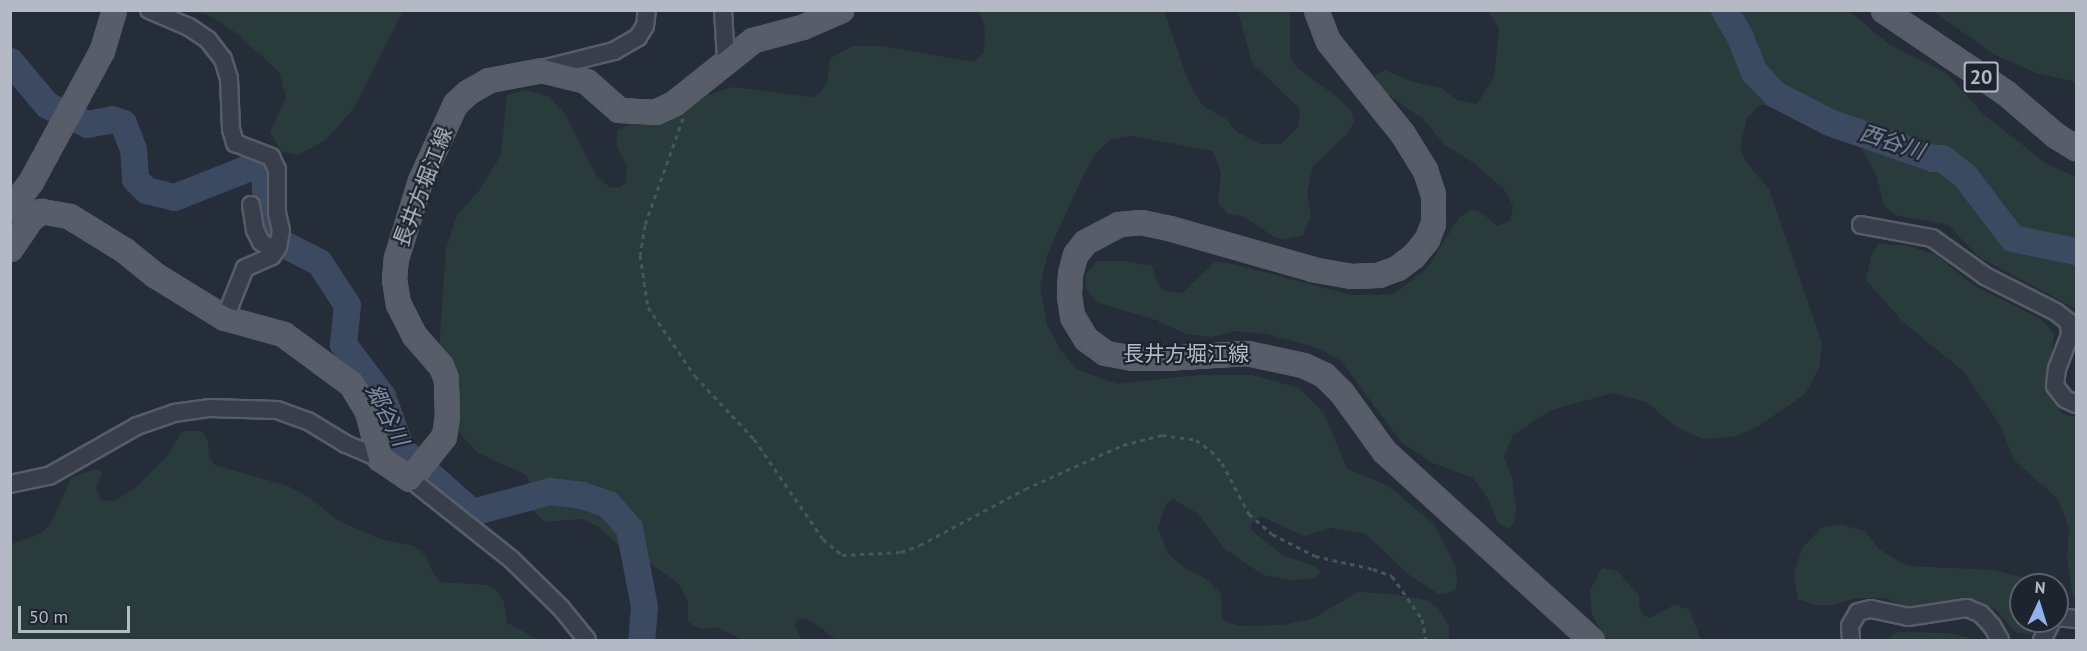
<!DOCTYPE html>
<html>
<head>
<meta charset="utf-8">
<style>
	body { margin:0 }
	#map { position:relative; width:2087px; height:651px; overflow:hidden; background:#252d39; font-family:"PT Sans","Noto Sans JP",sans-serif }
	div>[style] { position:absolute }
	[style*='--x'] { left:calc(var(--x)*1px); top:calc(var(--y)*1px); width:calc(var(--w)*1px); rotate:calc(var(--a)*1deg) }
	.green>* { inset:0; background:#2a3b3c }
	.river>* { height:27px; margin:-13.5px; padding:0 13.5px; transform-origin:13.5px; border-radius:13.5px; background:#3c4a61 }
	.path>* { height:3px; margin-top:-1.5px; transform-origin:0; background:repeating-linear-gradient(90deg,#475659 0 4.5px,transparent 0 9px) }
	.roads { filter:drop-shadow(2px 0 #575d67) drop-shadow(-2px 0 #575d67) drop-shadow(0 2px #575d67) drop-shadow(0 -2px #575d67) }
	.minor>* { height:16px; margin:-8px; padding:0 8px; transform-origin:8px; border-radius:8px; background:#383f4a }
	.major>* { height:21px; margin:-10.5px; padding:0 10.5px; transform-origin:10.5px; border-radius:10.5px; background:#575e69 }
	span { translate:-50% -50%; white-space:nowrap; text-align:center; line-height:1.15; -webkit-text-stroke:4.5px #1e242e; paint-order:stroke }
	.shield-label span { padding:2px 4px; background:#1e242e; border:2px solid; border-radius:4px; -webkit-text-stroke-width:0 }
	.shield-label { font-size:20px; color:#b4bac5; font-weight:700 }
	.street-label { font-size:21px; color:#b4bac5 }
	.water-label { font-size:22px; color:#7e8faa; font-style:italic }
	.frame { position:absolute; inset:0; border:12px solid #b4bac5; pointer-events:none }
	.north { position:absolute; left:2009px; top:573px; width:60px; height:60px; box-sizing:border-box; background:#1e242e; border:2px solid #5a606a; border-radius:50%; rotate:4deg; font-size:16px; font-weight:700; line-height:24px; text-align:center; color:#b4bac5 }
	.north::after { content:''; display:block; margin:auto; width:21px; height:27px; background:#92b1ed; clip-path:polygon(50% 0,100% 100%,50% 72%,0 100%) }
	.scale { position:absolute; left:18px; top:606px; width:112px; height:27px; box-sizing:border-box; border:3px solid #b4bac5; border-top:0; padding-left:8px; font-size:18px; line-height:21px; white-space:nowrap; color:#b4bac5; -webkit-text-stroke:4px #1e242e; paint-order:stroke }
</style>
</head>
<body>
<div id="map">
	<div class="green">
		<i style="clip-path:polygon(188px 11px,403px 11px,354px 108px,326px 140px,298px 155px,281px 151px,270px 132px,286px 98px,280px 73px,235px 32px,208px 15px)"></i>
		<i style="clip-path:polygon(979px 11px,1164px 11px,1189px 83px,1203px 106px,1225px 118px,1237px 132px,1260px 144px,1281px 144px,1298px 127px,1300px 109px,1252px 63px,1238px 11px,1290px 11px,1290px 55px,1296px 67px,1336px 96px,1352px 112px,1354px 122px,1346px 135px,1313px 166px,1307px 192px,1311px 216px,1303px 235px,1284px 240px,1274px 237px,1245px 217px,1228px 214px,1218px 203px,1221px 173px,1213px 151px,1131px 136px,1111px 139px,1096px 153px,1083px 176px,1048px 253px,1040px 286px,1047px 325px,1061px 351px,1078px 370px,1117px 384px,1199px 375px,1252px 375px,1299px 388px,1324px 413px,1347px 469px,1387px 485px,1434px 524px,1455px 565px,1457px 579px,1456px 589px,1444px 594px,1437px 593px,1408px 574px,1366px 534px,1331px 528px,1304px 536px,1261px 516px,1251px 524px,1251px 530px,1284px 556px,1316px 566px,1320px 573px,1316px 578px,1293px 580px,1263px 575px,1226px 550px,1197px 513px,1173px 499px,1166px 504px,1158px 528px,1168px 554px,1188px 570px,1205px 578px,1221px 594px,1222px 620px,1239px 626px,1283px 625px,1312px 619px,1358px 592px,1392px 594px,1429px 601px,1438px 608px,1449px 626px,1449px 640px,836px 640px,820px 627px,805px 618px,798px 619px,795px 624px,801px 640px,743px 640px,716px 627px,701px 629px,688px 622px,688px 601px,678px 583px,647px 561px,623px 550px,599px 527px,582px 519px,545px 522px,532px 510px,531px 484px,526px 475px,478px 453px,456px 429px,437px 379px,446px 249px,457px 215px,478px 192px,501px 155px,507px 95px,526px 90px,548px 96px,565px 114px,596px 175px,609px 187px,619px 188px,626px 182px,627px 166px,617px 147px,617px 130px,631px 124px,658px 121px,697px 98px,733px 87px,811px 97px,819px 94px,827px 83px,830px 58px,853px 46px,882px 46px,973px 62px,984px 53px,985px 29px)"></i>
		<i style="clip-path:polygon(1488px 11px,1849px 11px,1890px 45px,1946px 73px,1984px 115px,2047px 164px,2076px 177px,2076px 309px,1979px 257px,1948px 225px,1896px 215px,1884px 206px,1877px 177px,1859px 142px,1790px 109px,1760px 105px,1747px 118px,1740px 146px,1745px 161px,1769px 189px,1822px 343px,1819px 369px,1805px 394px,1757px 427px,1733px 437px,1703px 439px,1676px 427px,1646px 402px,1613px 393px,1551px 410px,1513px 435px,1504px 457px,1512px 478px,1516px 507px,1515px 519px,1510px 529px,1498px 523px,1488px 499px,1473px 478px,1433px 463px,1402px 443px,1341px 361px,1321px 349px,1267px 334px,1236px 331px,1212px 337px,1186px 334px,1156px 320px,1098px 303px,1085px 288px,1086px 274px,1097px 261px,1125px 261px,1152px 266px,1156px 280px,1164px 291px,1182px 293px,1215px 262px,1228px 263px,1352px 295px,1394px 294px,1428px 267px,1458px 219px,1470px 209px,1481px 212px,1497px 226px,1510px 221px,1513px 206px,1504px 189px,1475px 164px,1445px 145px,1423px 119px,1380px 89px,1375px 75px,1385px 70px,1410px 81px,1441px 88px,1457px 100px,1477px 104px,1494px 77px,1499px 28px)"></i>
		<i style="clip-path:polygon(1933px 11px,2076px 11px,2076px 82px,2036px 73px,1995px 55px)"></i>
		<i style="clip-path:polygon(1878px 244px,1906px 245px,1936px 255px,1973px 285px,2041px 319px,2054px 334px,2048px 383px,2050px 396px,2062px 414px,2076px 417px,2076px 600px,2072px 593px,2067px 558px,2069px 528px,2058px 499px,2014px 460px,2000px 425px,1963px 371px,1902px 321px,1866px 280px,1871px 256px)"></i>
		<i style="clip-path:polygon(182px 431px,202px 431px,208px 441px,209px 457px,215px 465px,288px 486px,310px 498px,337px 520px,380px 539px,414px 546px,426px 556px,433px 573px,441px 582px,486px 585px,496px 590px,504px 602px,507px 623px,539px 640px,11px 640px,11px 544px,40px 534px,51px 524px,71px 478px,95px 469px,102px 473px,96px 488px,101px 500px,114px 501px,135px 488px,168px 455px)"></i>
		<i style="clip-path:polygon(1842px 525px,1865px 531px,1879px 549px,1907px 566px,1994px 570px,2025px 578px,2031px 585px,2021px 585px,2021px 621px,2040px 621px,2037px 628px,2030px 634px,2016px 632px,1995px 609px,1971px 599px,1903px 607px,1886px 598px,1855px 598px,1833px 605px,1815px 605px,1798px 599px,1794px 574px,1802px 548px,1822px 527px)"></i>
		<i style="clip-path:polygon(1602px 568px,1617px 571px,1639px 595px,1639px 607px,1643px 615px,1650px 618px,1674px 605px,1689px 609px,1701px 640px,1612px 640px,1605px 637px,1592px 615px,1590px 590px)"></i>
		<i style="clip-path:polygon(1898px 632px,1949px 633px,1978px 640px,1886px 640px)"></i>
	</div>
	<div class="river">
		<i style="--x:1724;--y:10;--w:29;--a:59"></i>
		<i style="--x:1739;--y:35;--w:40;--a:68"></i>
		<i style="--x:1754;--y:72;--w:30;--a:46"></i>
		<i style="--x:1775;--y:94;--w:61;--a:27.4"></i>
		<i style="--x:1829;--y:122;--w:110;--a:19.1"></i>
		<i style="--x:1933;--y:158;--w:9;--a:0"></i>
		<i style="--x:1942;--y:158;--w:29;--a:38"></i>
		<i style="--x:1965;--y:176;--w:78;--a:52.8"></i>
		<i style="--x:2012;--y:238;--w:65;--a:11.5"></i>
		<i style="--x:10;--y:61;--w:57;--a:49.9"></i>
		<i style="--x:47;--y:105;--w:44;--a:25.4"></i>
		<i style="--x:87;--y:124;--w:25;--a:-11"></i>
		<i style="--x:112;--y:119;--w:12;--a:20"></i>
		<i style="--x:123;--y:123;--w:28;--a:69"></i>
		<i style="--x:133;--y:149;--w:30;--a:86"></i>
		<i style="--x:135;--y:179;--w:16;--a:45"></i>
		<i style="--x:146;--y:190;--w:29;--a:14"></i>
		<i style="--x:174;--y:197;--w:82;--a:-21.5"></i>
		<i style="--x:250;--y:167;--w:14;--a:12"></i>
		<i style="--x:264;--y:170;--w:66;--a:86.5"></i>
		<i style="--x:268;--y:236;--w:57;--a:27"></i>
		<i style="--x:319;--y:262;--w:51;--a:56.9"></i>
		<i style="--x:347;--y:305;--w:39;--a:96"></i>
		<i style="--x:343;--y:344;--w:65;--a:53.1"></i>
		<i style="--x:382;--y:396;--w:56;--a:70.3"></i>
		<i style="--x:401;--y:449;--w:95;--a:41.6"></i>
		<i style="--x:472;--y:512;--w:81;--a:-15.1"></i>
		<i style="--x:550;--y:491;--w:32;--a:7"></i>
		<i style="--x:582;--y:495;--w:28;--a:19"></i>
		<i style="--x:608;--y:504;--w:32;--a:49"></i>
		<i style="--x:629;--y:528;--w:80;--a:79.2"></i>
		<i style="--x:644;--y:607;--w:33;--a:95"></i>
	</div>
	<div class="path">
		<i style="--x:683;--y:118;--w:114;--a:109.6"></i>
		<i style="--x:645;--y:225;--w:30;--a:99"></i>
		<i style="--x:640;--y:255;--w:53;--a:81.3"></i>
		<i style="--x:648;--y:307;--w:83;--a:55.7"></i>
		<i style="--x:695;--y:376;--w:86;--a:46.9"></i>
		<i style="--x:754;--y:439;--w:121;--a:55.4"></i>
		<i style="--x:823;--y:539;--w:25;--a:40"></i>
		<i style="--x:842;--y:555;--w:59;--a:-2.9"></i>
		<i style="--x:901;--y:552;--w:20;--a:-20"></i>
		<i style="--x:920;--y:545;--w:119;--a:-28.1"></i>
		<i style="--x:1025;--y:489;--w:107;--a:-24.2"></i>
		<i style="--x:1123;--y:445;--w:40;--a:-14.4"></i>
		<i style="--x:1162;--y:435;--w:34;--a:8"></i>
		<i style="--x:1196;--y:440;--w:19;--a:36"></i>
		<i style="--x:1211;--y:451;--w:16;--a:47"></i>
		<i style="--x:1222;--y:463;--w:58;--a:62.1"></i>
		<i style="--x:1249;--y:514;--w:30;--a:41"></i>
		<i style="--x:1272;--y:534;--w:48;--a:27.1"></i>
		<i style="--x:1315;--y:556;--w:59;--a:12.6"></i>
		<i style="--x:1373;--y:569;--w:20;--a:20"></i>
		<i style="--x:1392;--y:576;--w:52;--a:55.1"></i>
		<i style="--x:1422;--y:619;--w:21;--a:79"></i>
	</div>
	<div class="roads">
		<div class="minor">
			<i style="--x:149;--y:10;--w:43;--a:23"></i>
			<i style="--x:189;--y:27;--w:23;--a:34"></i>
			<i style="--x:208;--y:40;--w:24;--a:52"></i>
			<i style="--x:223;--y:59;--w:21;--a:73"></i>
			<i style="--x:229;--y:79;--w:50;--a:87.7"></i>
			<i style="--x:231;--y:129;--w:15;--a:74"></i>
			<i style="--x:235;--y:143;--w:39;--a:21"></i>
			<i style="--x:271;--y:157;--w:14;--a:65"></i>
			<i style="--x:277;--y:170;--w:43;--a:90"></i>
			<i style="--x:277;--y:213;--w:18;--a:77"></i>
			<i style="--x:281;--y:231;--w:16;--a:101"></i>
			<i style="--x:278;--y:247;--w:11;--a:124"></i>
			<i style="--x:272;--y:256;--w:30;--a:156"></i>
			<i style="--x:245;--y:268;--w:54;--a:111.8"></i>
			<i style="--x:723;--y:10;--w:50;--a:86.6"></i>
			<i style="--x:542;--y:69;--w:74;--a:-14"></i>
			<i style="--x:614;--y:51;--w:28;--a:-30"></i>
			<i style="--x:638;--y:37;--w:13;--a:-58"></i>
			<i style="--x:645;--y:26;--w:16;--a:-83"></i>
			<i style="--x:251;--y:205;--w:25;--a:81"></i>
			<i style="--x:255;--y:230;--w:13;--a:63"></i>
			<i style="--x:261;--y:242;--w:17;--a:33"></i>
			<i style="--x:1861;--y:225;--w:72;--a:10.4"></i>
			<i style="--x:1932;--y:238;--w:65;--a:35.6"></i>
			<i style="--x:1985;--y:276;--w:80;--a:26.9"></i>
			<i style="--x:2056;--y:312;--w:16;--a:38"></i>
			<i style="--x:2069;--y:322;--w:13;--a:86"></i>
			<i style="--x:2070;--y:335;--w:36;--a:111"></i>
			<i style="--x:2057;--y:369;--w:17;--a:97"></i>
			<i style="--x:2055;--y:386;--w:16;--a:52"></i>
			<i style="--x:2065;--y:399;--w:12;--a:24"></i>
			<i style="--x:410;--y:479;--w:129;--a:38.4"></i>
			<i style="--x:511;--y:559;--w:70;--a:44.4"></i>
			<i style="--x:561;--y:608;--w:41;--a:50.9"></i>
			<i style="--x:10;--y:484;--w:40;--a:-12"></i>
			<i style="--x:49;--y:476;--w:101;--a:-29.6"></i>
			<i style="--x:137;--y:426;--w:39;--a:-19"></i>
			<i style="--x:174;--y:413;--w:35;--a:-8"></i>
			<i style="--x:209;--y:408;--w:68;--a:1.7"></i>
			<i style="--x:277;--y:410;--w:33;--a:20"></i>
			<i style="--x:308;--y:421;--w:44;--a:31.2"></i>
			<i style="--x:346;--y:444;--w:36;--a:23"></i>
			<i style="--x:2057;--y:617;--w:19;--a:6"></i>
			<i style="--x:1851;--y:640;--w:14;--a:-94"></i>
			<i style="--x:1850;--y:626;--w:16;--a:-60"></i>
			<i style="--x:1858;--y:612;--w:13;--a:-13"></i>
			<i style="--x:1871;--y:609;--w:38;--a:12"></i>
			<i style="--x:1908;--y:617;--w:60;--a:-8.7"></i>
			<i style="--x:1967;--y:608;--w:15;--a:23"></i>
			<i style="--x:1981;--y:614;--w:16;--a:47"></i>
			<i style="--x:1992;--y:626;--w:16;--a:60"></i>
			<i style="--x:2042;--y:640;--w:21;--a:-62"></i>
		</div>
		<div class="major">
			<i style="--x:1316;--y:10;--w:33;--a:69"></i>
			<i style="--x:1328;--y:41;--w:118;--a:51.2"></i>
			<i style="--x:1402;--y:133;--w:44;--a:58.1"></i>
			<i style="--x:1425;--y:170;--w:25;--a:72"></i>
			<i style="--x:1433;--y:194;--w:29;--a:90"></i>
			<i style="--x:1433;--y:223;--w:17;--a:111"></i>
			<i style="--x:1427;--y:239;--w:22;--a:129"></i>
			<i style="--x:1413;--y:256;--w:20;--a:143"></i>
			<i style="--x:1397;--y:268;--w:20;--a:160"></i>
			<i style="--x:1378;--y:275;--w:27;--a:178"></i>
			<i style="--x:1351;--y:276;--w:39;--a:-170"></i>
			<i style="--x:1313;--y:269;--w:150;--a:-164.1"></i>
			<i style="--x:1169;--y:228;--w:29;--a:-168"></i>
			<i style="--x:1141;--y:222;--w:22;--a:175"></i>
			<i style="--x:1119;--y:224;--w:38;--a:152"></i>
			<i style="--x:1085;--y:242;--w:16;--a:128"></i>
			<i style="--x:1075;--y:255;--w:20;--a:105"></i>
			<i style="--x:1070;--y:274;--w:22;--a:93"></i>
			<i style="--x:1069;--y:296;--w:20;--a:81"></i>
			<i style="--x:1072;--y:316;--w:27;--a:59"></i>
			<i style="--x:1086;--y:339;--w:24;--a:36"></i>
			<i style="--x:1105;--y:353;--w:28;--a:10"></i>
			<i style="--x:1133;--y:358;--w:31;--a:0"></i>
			<i style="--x:1164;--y:358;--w:83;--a:-3.4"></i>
			<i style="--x:1247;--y:353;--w:57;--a:12.1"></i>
			<i style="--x:1303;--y:365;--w:23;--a:25"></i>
			<i style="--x:1324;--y:375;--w:25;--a:45"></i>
			<i style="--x:1342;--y:393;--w:72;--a:54.1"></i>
			<i style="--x:1384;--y:451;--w:281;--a:42.3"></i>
			<i style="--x:1883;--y:10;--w:148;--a:34"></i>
			<i style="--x:2006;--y:93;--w:65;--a:40.6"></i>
			<i style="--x:2055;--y:135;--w:25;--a:32"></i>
			<i style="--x:10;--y:209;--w:35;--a:-53"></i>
			<i style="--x:31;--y:181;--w:149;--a:-61.5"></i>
			<i style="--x:102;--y:50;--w:42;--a:-73.3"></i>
			<i style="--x:10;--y:249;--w:36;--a:-56"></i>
			<i style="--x:30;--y:219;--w:14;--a:-36"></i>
			<i style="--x:41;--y:211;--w:28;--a:10"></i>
			<i style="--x:69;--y:216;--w:65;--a:31.7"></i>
			<i style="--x:124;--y:250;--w:40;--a:39"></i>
			<i style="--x:155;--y:275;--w:82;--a:31.6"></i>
			<i style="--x:225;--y:318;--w:60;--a:15.4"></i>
			<i style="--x:283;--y:334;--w:84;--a:36.3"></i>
			<i style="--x:351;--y:384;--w:31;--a:59"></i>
			<i style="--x:367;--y:411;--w:49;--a:75.7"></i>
			<i style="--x:379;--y:458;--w:37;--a:34"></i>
			<i style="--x:410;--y:479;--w:55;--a:-51.7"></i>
			<i style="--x:444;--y:436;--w:21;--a:-82"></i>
			<i style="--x:447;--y:415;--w:36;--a:-92"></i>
			<i style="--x:446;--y:379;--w:14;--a:-111"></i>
			<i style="--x:441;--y:366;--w:41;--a:-131.1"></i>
			<i style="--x:414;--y:335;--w:35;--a:-117"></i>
			<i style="--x:398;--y:304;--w:25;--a:-99"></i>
			<i style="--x:394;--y:279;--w:21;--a:-85"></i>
			<i style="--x:396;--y:258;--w:81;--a:-72.7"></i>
			<i style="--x:420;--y:181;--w:85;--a:-65.6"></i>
			<i style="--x:455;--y:104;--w:18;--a:-43"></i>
			<i style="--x:468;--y:92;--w:24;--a:-30"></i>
			<i style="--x:489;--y:80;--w:54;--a:-10.7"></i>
			<i style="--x:542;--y:70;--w:45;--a:14"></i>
			<i style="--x:586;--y:81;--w:44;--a:41.3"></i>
			<i style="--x:619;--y:110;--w:36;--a:3"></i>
			<i style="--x:655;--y:112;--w:21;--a:-25"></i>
			<i style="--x:674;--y:103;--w:101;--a:-38.6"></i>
			<i style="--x:753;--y:40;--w:51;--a:-14.9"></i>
			<i style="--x:802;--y:27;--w:43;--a:-23.6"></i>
		</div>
	</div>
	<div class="shield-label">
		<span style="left:1981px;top:77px">20</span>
	</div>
	<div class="street-label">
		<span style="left:423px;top:187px;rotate:-69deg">長井方堀江線</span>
		<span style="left:1186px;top:354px">長井方堀江線</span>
	</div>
	<div class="water-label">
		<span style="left:1892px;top:142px;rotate:18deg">西谷川</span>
		<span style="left:387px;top:415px;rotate:63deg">郷谷川</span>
	</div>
	<div class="frame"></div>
	<div class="north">N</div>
	<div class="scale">50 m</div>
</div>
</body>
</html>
